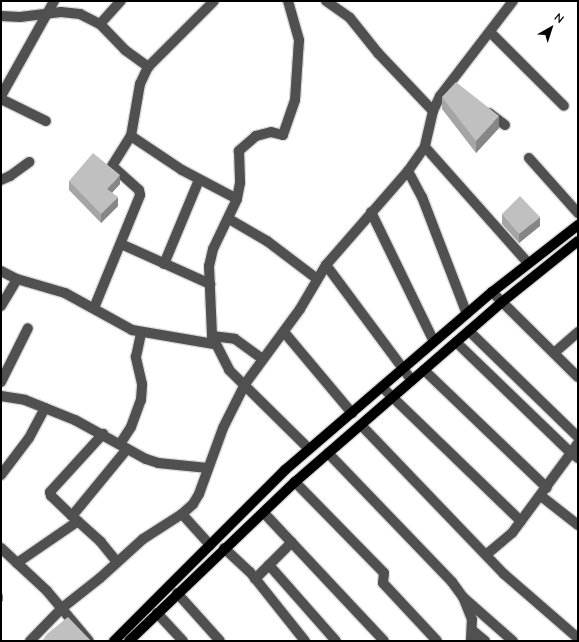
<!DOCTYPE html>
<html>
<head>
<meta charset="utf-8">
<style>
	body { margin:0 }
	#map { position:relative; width:579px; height:642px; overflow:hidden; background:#fff; font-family:"Nunito Sans",sans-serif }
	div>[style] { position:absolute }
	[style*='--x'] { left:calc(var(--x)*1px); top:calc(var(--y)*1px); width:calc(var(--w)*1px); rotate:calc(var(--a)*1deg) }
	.roads { filter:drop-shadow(1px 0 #dbdbdb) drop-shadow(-1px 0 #dbdbdb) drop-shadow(0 1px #dbdbdb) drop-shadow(0 -1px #dbdbdb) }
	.minor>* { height:10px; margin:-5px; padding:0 5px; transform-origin:5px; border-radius:5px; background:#505050 }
	.major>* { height:10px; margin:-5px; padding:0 5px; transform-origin:5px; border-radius:5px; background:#000 }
	.wall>* { inset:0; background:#a5a5a5 }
	.shaded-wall>* { inset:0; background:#868686 }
	.building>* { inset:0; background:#c0c0c0 }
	span { translate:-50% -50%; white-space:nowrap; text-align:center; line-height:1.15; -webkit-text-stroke:3px #fff; paint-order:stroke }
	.frame { position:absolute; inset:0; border:2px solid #000; pointer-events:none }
	.north { position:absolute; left:531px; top:8px; width:40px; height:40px; -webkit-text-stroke:3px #fff; paint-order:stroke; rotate:39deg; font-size:11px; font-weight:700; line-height:16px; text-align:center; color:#000 }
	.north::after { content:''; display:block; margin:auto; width:14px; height:18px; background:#000; clip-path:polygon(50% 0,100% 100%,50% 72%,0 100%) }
</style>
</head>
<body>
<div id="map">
	<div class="roads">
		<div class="minor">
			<i style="--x:288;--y:1;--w:41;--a:74.2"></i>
			<i style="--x:299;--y:40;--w:60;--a:93.8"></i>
			<i style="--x:295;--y:100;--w:37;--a:109"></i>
			<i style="--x:283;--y:135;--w:12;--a:-166"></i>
			<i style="--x:271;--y:132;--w:16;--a:165"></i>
			<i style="--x:256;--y:136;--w:23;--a:139"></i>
			<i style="--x:239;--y:151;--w:32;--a:88"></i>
			<i style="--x:240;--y:183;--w:16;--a:101"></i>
			<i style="--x:237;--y:199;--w:55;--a:115.6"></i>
			<i style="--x:213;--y:249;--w:17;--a:103"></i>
			<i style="--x:209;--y:266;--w:70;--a:87.5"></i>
			<i style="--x:212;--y:336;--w:38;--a:63"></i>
			<i style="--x:229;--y:370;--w:112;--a:44.6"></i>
			<i style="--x:326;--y:1;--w:29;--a:35"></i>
			<i style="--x:350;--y:18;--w:45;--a:51.3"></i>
			<i style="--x:378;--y:53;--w:80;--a:46.5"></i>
			<i style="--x:513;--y:1;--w:120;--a:127.5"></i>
			<i style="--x:440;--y:96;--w:17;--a:115"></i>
			<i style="--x:433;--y:111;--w:37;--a:103"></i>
			<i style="--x:425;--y:147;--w:155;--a:48.4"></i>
			<i style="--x:1;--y:16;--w:19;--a:3"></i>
			<i style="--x:20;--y:17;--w:41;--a:-7"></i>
			<i style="--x:61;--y:12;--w:19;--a:6"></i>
			<i style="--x:80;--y:14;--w:22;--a:27"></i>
			<i style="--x:100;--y:24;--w:36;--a:46"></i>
			<i style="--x:125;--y:50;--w:29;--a:36"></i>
			<i style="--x:100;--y:24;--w:31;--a:-48"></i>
			<i style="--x:491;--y:33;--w:103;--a:45"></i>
			<i style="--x:1;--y:96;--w:109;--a:-60.8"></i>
			<i style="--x:1;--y:99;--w:50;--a:26.1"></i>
			<i style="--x:489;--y:113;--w:20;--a:37"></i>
			<i style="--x:131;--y:136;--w:61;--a:33.7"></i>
			<i style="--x:182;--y:170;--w:62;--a:27.8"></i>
			<i style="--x:529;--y:158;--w:74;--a:48.3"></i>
			<i style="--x:408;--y:171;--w:30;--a:62"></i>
			<i style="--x:422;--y:197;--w:125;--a:69"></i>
			<i style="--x:1;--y:180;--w:10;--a:-24"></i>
			<i style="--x:10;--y:176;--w:24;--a:-36"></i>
			<i style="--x:371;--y:212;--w:144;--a:64.1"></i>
			<i style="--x:229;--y:219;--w:44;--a:30.1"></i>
			<i style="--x:267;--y:241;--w:63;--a:37.2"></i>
			<i style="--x:121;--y:244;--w:98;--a:24.2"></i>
			<i style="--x:164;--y:264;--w:91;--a:-67.4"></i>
			<i style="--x:326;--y:265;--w:144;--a:53.4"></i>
			<i style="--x:1;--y:271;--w:18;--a:27"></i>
			<i style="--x:17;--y:279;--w:50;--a:16.3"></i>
			<i style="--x:65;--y:293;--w:77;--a:28.9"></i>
			<i style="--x:132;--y:330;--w:83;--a:9.7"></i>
			<i style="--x:492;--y:292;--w:121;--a:44.7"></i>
			<i style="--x:1;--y:306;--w:31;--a:-59"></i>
			<i style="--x:94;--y:308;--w:122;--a:-67.8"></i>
			<i style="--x:140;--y:195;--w:5;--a:-101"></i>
			<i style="--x:139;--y:190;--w:36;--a:-138"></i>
			<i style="--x:112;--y:166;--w:36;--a:-58"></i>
			<i style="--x:131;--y:136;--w:53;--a:-80.2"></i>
			<i style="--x:140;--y:84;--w:19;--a:-65"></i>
			<i style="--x:148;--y:67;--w:93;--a:-45"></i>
			<i style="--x:469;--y:331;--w:152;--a:44.2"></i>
			<i style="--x:284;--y:332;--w:106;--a:50"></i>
			<i style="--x:212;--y:336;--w:23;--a:7"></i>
			<i style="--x:235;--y:339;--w:34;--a:36"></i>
			<i style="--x:456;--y:342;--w:160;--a:44"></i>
			<i style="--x:571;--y:453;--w:99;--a:126.4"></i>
			<i style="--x:512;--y:533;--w:34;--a:140"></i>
			<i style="--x:554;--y:353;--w:32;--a:-41"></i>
			<i style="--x:424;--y:370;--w:170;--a:43.8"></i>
			<i style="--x:1;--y:382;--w:60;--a:-63.4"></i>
			<i style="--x:382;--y:387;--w:193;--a:44"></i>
			<i style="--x:1;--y:396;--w:24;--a:9"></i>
			<i style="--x:25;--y:400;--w:54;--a:21.8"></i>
			<i style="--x:75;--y:420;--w:81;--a:28.8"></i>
			<i style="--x:146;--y:459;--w:13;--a:18"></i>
			<i style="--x:158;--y:463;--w:50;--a:5.7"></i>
			<i style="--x:361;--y:425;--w:207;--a:46.2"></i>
			<i style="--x:504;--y:574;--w:98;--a:40.9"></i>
			<i style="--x:578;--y:443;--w:12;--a:125"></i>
			<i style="--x:571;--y:453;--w:9;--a:36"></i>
			<i style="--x:120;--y:444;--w:20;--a:-57"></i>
			<i style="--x:131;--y:427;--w:29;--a:-70"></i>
			<i style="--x:141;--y:400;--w:16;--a:-86"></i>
			<i style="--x:142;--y:384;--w:28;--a:-103"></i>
			<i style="--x:136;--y:357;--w:25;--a:-78"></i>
			<i style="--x:328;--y:453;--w:179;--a:46.1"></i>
			<i style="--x:452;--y:582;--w:19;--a:54"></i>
			<i style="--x:463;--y:597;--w:24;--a:68"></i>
			<i style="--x:472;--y:619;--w:22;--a:93"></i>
			<i style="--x:1;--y:475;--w:46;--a:-52.9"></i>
			<i style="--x:29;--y:438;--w:34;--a:-62"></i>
			<i style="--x:295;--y:482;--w:127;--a:45.6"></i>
			<i style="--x:384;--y:573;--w:10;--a:96"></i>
			<i style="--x:383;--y:583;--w:79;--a:47"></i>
			<i style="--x:541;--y:496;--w:47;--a:38.1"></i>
			<i style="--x:264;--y:513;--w:175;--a:46.8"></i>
			<i style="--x:182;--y:514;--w:42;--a:47.9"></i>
			<i style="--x:72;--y:516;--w:29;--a:-136"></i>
			<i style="--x:51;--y:496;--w:4;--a:-104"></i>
			<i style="--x:50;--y:492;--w:79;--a:-47.6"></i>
			<i style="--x:1;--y:548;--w:22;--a:43"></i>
			<i style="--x:17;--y:563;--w:74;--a:-34.5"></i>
			<i style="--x:224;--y:548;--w:35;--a:43"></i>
			<i style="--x:250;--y:572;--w:88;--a:51.4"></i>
			<i style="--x:117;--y:562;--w:26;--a:-129"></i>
			<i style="--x:101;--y:542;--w:39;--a:-138"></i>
			<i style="--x:72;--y:516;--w:87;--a:-50.6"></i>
			<i style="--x:17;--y:563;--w:41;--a:43"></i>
			<i style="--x:47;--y:591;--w:65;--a:50"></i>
			<i style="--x:269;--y:565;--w:101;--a:48.6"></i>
			<i style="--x:255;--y:579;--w:52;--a:-45"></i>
			<i style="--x:177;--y:593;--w:64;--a:48.1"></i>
			<i style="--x:464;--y:598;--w:65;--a:41.3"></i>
			<i style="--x:157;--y:613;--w:38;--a:47"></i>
			<i style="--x:472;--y:630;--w:17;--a:40"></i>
			<i style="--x:30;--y:641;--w:46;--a:-45.9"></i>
			<i style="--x:62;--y:608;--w:48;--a:-38.3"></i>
			<i style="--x:100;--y:578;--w:58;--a:-42.2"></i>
			<i style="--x:143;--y:539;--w:46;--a:-32.7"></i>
			<i style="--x:182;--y:514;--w:15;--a:-42"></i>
			<i style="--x:193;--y:504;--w:12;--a:-59"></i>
			<i style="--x:199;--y:494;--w:70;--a:-70"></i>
			<i style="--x:223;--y:428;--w:49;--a:-63.4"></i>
			<i style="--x:245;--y:384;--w:93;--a:-53.7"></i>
			<i style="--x:300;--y:309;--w:51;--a:-59.4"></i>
			<i style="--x:326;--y:265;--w:125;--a:-48.9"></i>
			<i style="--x:408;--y:171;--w:29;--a:-55"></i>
		</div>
		<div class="major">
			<i style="--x:114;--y:641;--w:242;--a:-45"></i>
			<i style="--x:285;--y:470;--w:273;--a:-40.7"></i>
			<i style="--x:492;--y:292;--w:109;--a:-37.9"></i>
			<i style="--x:129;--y:641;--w:230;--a:-43.8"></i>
			<i style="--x:295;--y:482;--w:274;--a:-41"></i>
			<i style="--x:502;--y:302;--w:97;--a:-38.8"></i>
		</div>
	</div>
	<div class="wall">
		<i style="clip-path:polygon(442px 97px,499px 128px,476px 153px,442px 109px)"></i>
		<i style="clip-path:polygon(69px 181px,120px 184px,112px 193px,118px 206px,101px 223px,69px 190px)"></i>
		<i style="clip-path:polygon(502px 214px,540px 226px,519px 243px,502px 224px)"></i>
	</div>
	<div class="shaded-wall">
		<i style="clip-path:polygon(499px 116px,499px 128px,476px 153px,476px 141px)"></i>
		<i style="clip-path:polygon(120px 175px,120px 184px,107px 198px,107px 189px)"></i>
		<i style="clip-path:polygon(118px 197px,118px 206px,101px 223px,101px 214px)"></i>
		<i style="clip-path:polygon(540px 217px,540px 226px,519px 243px,519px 234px)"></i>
		<i style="clip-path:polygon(3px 594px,3px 601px,1px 602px,1px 596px)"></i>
	</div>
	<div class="building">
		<i style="clip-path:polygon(456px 82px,499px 116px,476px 141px,442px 97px)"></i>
		<i style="clip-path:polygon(93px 153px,120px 175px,107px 189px,118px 197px,101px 214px,69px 181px)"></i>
		<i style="clip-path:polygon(520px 196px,540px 217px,519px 234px,502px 214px)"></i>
		<i style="clip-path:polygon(1px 591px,3px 594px,1px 596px)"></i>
		<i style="clip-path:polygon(68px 617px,91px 641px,42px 641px,47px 634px)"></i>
	</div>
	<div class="frame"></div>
	<div class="north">N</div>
</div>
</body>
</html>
